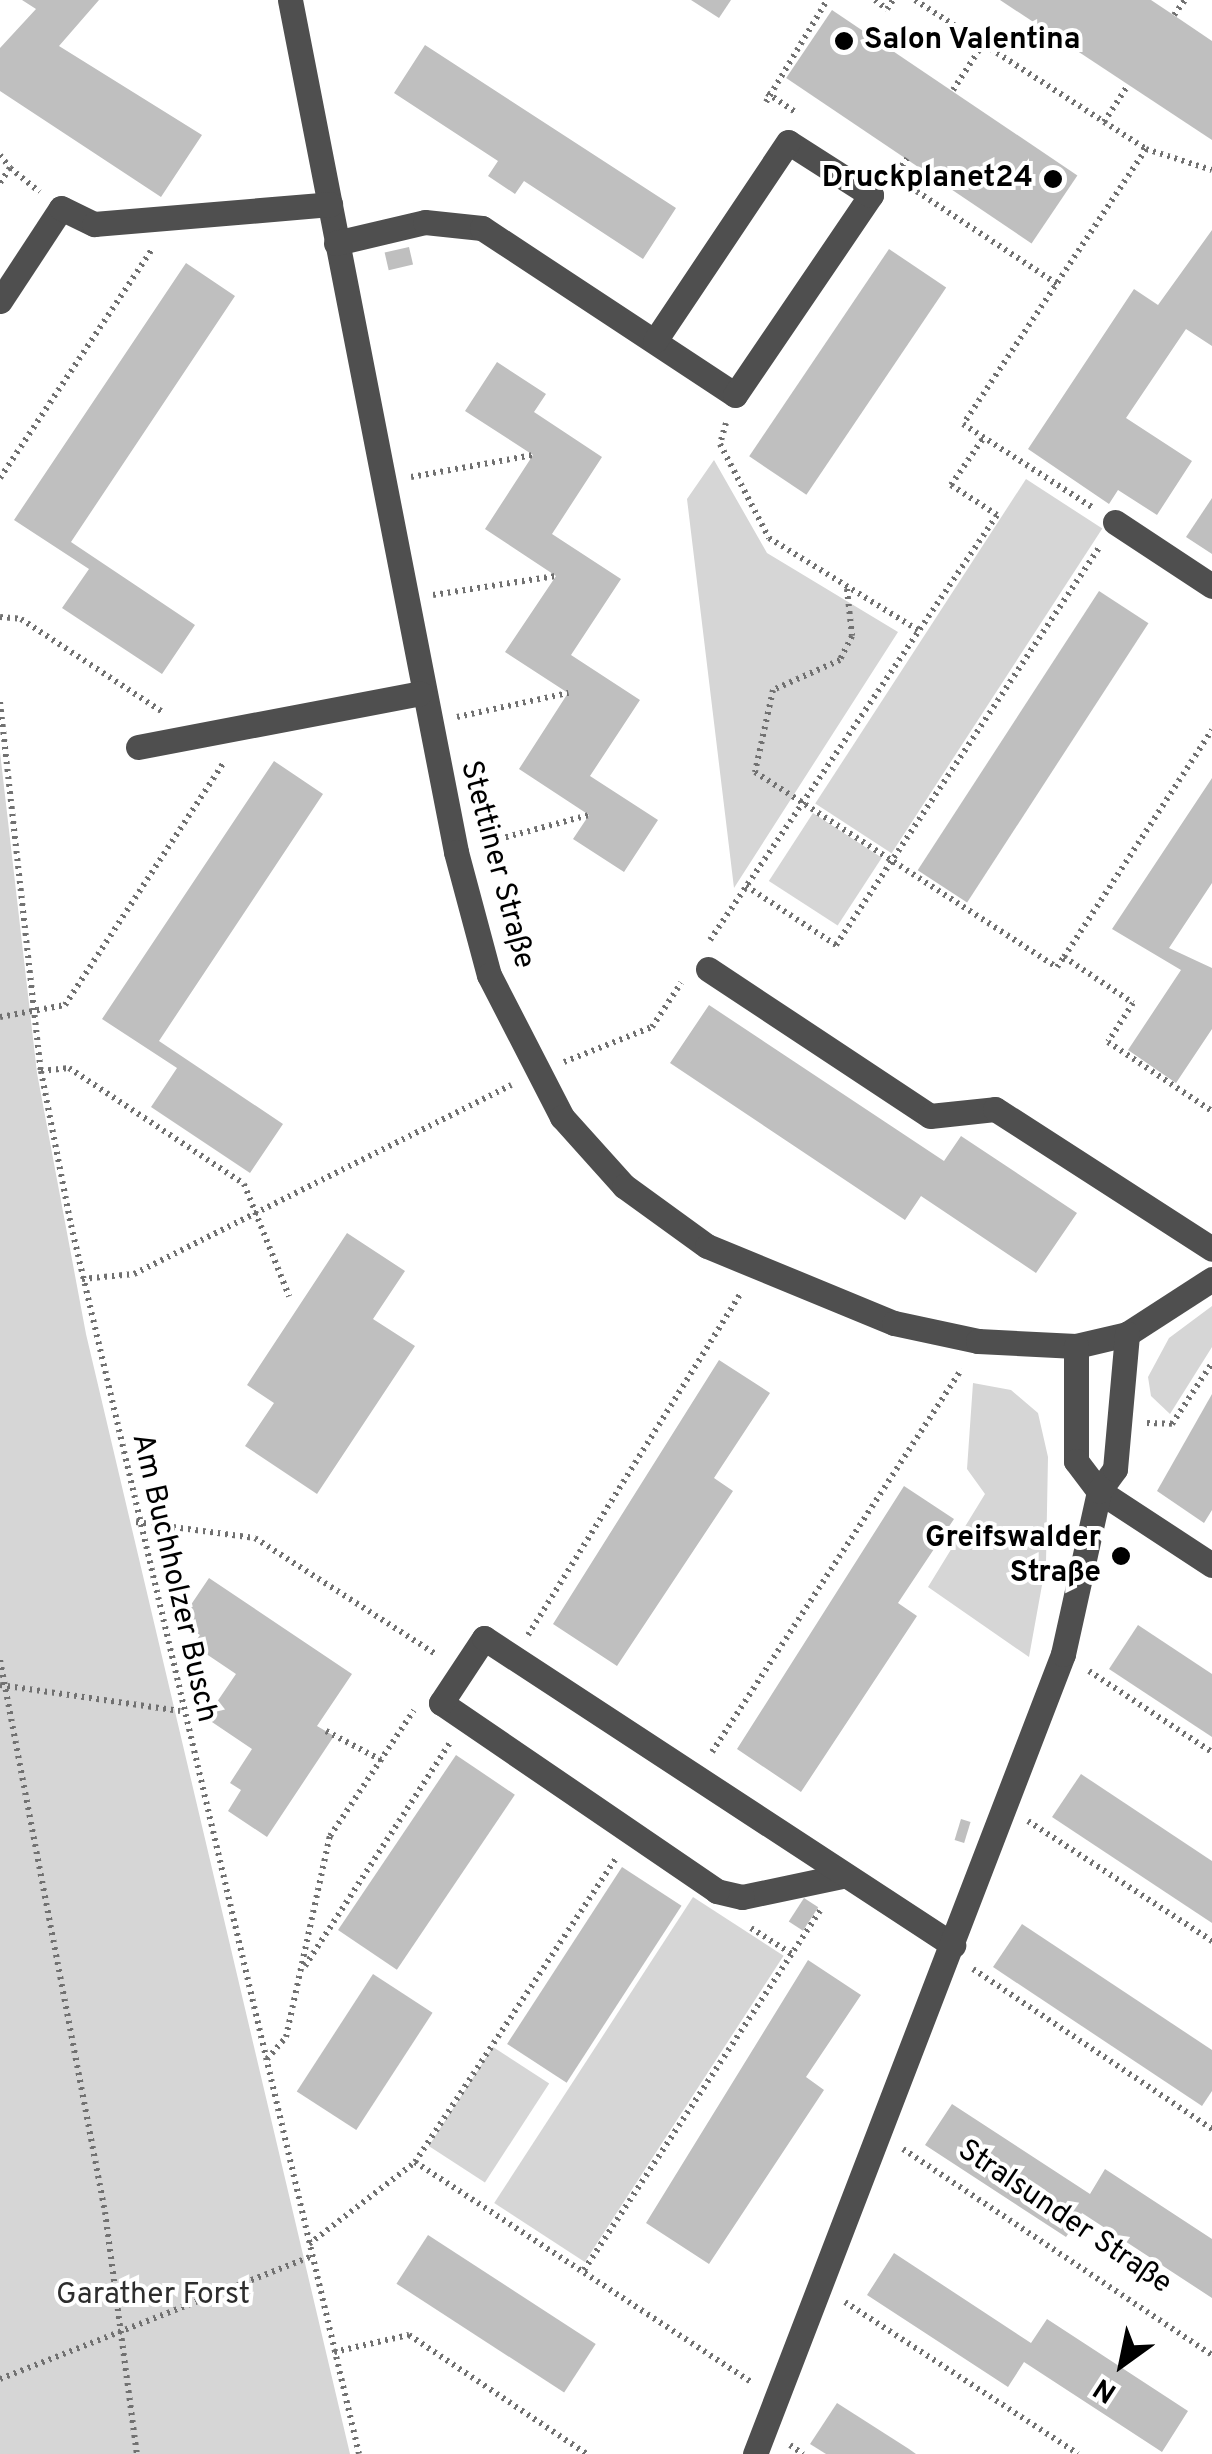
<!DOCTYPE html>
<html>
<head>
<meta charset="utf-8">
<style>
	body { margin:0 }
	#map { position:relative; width:1212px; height:2454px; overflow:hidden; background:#fff; font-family:Overpass,sans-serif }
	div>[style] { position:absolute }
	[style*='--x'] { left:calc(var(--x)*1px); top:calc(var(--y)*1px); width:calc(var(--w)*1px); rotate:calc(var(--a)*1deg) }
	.green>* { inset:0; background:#d6d6d6; transform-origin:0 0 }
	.building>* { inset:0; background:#bfbfbf; transform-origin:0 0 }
	.path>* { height:6px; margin-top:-3px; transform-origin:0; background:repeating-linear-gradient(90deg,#717171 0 2.5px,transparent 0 7.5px) }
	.minor>* { height:25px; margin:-12.5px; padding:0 12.5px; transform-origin:12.5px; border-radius:12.5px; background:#4f4f4f }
	.dots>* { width:28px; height:28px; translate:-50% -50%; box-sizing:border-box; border:5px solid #fff; border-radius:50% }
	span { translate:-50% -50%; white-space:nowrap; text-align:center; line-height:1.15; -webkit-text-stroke:8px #fff; paint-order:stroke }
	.poi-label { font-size:30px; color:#000; font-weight:700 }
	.left { translate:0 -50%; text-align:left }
	.right { translate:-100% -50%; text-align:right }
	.street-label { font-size:30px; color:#000 }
	.park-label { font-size:30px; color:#2d2d2d }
	.north { position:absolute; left:1072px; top:2314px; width:100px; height:100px; -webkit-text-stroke:8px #fff; paint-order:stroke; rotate:213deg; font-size:28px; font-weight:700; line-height:40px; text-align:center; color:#000 }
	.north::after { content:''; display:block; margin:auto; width:35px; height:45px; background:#000; clip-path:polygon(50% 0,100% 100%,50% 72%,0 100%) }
</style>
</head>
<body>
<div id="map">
	<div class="green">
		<i style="clip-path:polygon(714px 460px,767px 553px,898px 632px,734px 888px,687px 499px)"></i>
		<i style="left:1026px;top:479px;width:91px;height:387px;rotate:33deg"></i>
		<i style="clip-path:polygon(0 752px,37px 1073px,86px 1334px,350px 2454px,0 2454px)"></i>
		<i style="left:813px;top:813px;width:82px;height:81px;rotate:33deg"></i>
		<i style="clip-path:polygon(1212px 1306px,1212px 1347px,1170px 1414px,1151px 1396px,1148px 1377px,1169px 1338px)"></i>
		<i style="clip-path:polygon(973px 1383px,1011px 1390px,1038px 1413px,1048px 1457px,1046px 1563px,1029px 1657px,928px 1587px,985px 1494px,967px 1469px)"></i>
		<i style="left:693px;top:1897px;width:108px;height:365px;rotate:33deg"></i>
		<i style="left:493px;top:2047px;width:67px;height:118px;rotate:33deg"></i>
	</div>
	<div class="building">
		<i style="clip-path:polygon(22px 0,99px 0,59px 46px,202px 135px,161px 197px,0 91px,0 48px,36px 9px)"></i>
		<i style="clip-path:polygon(691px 0,731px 0,719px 18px)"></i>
		<i style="clip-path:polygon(1000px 0,1151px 0,1181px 20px,1212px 41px,1212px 140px)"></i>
		<i style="left:832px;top:10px;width:296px;height:82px;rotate:34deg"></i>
		<i style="clip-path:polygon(425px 45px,676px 208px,643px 259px,524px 181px,515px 194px,488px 176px,498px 161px,394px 93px)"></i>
		<i style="clip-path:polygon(1212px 230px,1212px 346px,1186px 329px,1126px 418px,1192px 461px,1157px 515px,1118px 490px,1109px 504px,1028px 449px,1134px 289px,1158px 305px)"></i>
		<i style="left:409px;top:247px;width:18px;height:25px;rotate:77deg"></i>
		<i style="left:889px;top:249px;width:69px;height:250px;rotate:34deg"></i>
		<i style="clip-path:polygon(186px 263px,235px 296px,71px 542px,195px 625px,162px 674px,62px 608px,89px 569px,14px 520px)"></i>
		<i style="clip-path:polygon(497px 362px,546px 394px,534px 412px,602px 457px,552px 534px,621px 579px,571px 655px,640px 700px,590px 776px,658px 820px,624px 872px,573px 839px,589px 815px,519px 769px,568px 693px,505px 652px,556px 576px,485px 529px,533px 455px,465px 411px)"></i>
		<i style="clip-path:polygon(1212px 498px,1212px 554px,1186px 537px)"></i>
		<i style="left:1099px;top:591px;width:59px;height:333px;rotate:33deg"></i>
		<i style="clip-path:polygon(274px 761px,323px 794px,159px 1041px,283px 1124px,250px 1173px,151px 1107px,177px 1068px,102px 1019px)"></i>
		<i style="clip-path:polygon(1212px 778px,1212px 883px,1169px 948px,1212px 968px,1212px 1029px,1176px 1083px,1128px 1050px,1181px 970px,1112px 929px)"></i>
		<i style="clip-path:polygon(709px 1005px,944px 1161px,961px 1136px,1077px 1213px,1036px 1273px,921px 1196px,905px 1220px,670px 1063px)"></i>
		<i style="clip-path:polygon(347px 1233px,405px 1271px,373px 1319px,415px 1346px,317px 1494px,245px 1446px,274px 1403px,247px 1385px)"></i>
		<i style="clip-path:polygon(719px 1360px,770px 1393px,714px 1478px,733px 1491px,617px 1666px,553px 1624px)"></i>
		<i style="clip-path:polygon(1212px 1394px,1212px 1510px,1204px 1523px,1157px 1491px)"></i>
		<i style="clip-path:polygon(904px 1486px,954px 1519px,898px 1603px,917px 1616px,801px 1792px,737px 1749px)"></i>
		<i style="clip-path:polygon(209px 1578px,352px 1674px,317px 1726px,334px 1736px,267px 1837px,228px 1811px,241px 1790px,230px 1783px,252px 1749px,206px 1718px,236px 1674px,193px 1645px,200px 1635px,180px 1621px)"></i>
		<i style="clip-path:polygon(1138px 1625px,1212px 1674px,1212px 1737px,1109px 1669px)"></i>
		<i style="left:456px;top:1755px;width:71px;height:211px;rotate:34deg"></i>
		<i style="clip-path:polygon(1081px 1774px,1212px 1861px,1212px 1923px,1052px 1817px)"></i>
		<i style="left:961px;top:1819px;width:10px;height:22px;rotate:17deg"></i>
		<i style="left:622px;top:1867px;width:71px;height:211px;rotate:33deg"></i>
		<i style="left:804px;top:1898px;width:17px;height:28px;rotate:33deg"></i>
		<i style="clip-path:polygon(1022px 1924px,1212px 2050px,1212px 2091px,1202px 2106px,993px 1967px)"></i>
		<i style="clip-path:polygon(808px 1960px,861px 1995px,806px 2077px,824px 2090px,709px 2264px,646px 2223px)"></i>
		<i style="left:373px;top:1974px;width:71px;height:140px;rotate:33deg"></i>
		<i style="clip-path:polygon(952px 2104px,1090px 2194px,1105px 2169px,1212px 2239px,1212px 2298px,1082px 2213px,1066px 2237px,925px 2145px)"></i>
		<i style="left:428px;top:2235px;width:200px;height:58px;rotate:33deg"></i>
		<i style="clip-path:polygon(894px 2253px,1031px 2343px,1047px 2319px,1188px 2411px,1162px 2452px,1024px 2362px,1008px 2387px,867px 2295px)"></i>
		<i style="clip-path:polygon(837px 2403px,909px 2449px,916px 2454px,826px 2454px,810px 2444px)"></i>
	</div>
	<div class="path">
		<i style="--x:875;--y:0;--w:15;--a:37"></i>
		<i style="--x:887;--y:9;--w:11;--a:-56"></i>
		<i style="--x:915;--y:0;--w:275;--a:32.8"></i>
		<i style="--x:1146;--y:149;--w:330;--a:123.6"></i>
		<i style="--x:963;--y:424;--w:153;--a:32.8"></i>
		<i style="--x:1174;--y:15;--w:19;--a:-54"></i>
		<i style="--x:953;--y:90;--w:55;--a:-56.9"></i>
		<i style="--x:767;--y:93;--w:34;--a:34"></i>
		<i style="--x:766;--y:102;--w:119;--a:-59.1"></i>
		<i style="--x:1104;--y:122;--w:44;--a:-57"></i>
		<i style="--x:1146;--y:149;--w:69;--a:17.7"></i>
		<i style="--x:0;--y:155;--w:16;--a:52"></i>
		<i style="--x:10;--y:168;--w:18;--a:124"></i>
		<i style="--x:10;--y:168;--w:38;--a:39"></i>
		<i style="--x:893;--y:178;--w:24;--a:-54"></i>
		<i style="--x:898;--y:179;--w:191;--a:33.4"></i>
		<i style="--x:726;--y:423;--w:22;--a:106"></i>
		<i style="--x:720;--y:444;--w:106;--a:62.5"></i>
		<i style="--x:769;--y:538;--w:175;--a:31.7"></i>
		<i style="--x:411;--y:477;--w:124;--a:-10.2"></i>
		<i style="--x:0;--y:478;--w:276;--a:-56.4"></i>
		<i style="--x:847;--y:589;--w:47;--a:83.9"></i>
		<i style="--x:852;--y:636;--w:27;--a:117"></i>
		<i style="--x:840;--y:660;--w:73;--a:155.9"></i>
		<i style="--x:773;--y:690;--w:84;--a:102.4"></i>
		<i style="--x:755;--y:772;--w:359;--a:32.9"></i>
		<i style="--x:1057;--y:967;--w:12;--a:-55"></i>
		<i style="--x:1064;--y:957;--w:83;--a:33.7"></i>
		<i style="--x:1133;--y:1003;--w:46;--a:122.7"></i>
		<i style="--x:1108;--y:1042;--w:125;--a:33.6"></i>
		<i style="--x:433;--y:595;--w:124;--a:-8.8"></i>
		<i style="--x:0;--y:617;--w:21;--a:5"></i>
		<i style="--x:21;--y:619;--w:168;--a:33.3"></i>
		<i style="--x:0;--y:702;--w:371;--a:83.7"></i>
		<i style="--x:41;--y:1071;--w:157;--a:79"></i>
		<i style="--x:71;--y:1225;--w:1262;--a:76.81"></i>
		<i style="--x:457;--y:717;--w:114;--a:-12.2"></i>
		<i style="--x:484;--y:843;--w:109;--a:-14.9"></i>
		<i style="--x:746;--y:886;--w:108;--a:33.2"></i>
		<i style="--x:836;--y:945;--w:477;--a:-56.5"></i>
		<i style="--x:710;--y:940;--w:513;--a:-55.97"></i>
		<i style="--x:997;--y:515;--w:55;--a:-146.9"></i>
		<i style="--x:951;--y:485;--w:58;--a:-55.5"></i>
		<i style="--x:1064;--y:957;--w:271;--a:-56.9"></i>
		<i style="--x:0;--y:1017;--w:66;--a:-10.5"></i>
		<i style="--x:65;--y:1005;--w:290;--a:-56.8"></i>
		<i style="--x:564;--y:1062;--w:95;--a:-21.7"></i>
		<i style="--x:652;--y:1027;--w:53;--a:-56.6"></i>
		<i style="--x:41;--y:1071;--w:28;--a:-6"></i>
		<i style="--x:69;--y:1068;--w:210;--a:33.5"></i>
		<i style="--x:244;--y:1184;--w:121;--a:68.1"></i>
		<i style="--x:82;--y:1279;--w:52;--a:-5.5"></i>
		<i style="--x:134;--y:1274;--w:422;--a:-26.6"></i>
		<i style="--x:1147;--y:1423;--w:25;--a:2"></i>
		<i style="--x:1172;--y:1424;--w:73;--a:-56.7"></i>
		<i style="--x:136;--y:1522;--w:120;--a:7.7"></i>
		<i style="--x:255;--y:1538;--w:215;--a:32.7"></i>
		<i style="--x:528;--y:1635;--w:403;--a:-58.1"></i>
		<i style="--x:0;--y:1660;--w:562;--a:79.23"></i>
		<i style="--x:105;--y:2212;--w:244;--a:82.5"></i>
		<i style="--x:1089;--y:1671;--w:147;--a:33.4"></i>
		<i style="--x:0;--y:1685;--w:182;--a:8.2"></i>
		<i style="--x:326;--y:1731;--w:62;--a:27.8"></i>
		<i style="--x:712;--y:1752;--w:457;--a:-56.9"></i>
		<i style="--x:1028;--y:1821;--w:220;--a:33.1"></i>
		<i style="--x:751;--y:1928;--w:49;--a:32.4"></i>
		<i style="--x:305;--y:1966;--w:268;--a:-57"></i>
		<i style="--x:973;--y:1969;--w:288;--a:33.8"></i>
		<i style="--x:267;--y:2059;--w:29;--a:-49"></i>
		<i style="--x:286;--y:2037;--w:206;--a:-77.7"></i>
		<i style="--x:330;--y:1836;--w:151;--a:-56.3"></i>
		<i style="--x:903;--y:2149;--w:371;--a:33.7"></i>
		<i style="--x:415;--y:2162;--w:364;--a:-56.5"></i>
		<i style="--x:309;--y:2244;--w:134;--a:-37.7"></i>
		<i style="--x:415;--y:2162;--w:404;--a:33.2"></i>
		<i style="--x:584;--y:2270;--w:430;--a:-56.7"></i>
		<i style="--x:845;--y:2302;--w:278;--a:33.1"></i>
		<i style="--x:334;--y:2352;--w:77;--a:-12.8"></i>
		<i style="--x:409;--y:2335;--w:214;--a:33.8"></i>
		<i style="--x:0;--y:2379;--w:335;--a:-21.5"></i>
		<i style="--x:790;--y:2445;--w:16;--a:35"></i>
	</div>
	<div class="minor">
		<i style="--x:290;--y:0;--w:868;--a:78.97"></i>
		<i style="--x:456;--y:852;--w:127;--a:75"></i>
		<i style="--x:489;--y:975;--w:160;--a:62.8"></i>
		<i style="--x:562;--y:1117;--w:93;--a:48.1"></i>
		<i style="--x:624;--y:1186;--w:102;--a:35.9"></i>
		<i style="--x:707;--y:1246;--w:202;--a:22.4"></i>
		<i style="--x:894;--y:1323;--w:86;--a:12.1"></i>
		<i style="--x:978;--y:1341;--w:98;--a:2.9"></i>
		<i style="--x:1076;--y:1346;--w:52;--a:-13.2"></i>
		<i style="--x:1127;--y:1334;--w:101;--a:-32.9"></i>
		<i style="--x:336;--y:243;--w:91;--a:-13.3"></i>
		<i style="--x:425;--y:222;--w:57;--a:6"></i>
		<i style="--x:482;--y:228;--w:303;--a:33.4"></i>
		<i style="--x:735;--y:395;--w:242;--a:-55.8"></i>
		<i style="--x:871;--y:195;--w:98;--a:-147.4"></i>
		<i style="--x:788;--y:142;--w:239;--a:123.8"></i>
		<i style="--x:0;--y:301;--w:111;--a:-56.7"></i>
		<i style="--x:61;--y:208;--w:37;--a:26"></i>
		<i style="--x:94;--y:224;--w:237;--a:-4.8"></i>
		<i style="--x:1115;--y:522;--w:116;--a:33.4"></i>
		<i style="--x:138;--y:747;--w:287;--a:-10.8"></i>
		<i style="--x:708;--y:969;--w:266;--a:33.5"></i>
		<i style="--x:930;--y:1116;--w:65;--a:-6.1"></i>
		<i style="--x:995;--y:1109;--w:258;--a:32.8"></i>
		<i style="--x:1076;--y:1346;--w:115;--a:90"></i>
		<i style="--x:1076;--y:1461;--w:38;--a:53"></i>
		<i style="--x:1099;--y:1491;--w:135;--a:33.2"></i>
		<i style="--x:842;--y:1876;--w:102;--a:168.1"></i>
		<i style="--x:742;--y:1897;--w:26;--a:-167"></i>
		<i style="--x:717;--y:1891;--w:334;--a:-145.7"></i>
		<i style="--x:441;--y:1703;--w:78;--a:-56.5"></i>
		<i style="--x:484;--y:1638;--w:561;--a:33.21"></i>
		<i style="--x:755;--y:2454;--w:857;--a:-68.94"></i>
		<i style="--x:1063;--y:1654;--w:167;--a:-77.5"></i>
		<i style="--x:1099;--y:1491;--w:27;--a:-54"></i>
		<i style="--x:1115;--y:1469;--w:136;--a:-84.9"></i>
	</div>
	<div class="dots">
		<i style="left:844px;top:41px;background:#000"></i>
		<i style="left:1053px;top:179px;background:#000"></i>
		<i style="left:1121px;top:1556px;background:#000"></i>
	</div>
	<div class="poi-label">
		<span class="left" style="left:864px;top:41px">Salon Valentina</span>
		<span class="right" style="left:1033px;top:179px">Druckplanet24</span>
		<span class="right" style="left:1101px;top:1556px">Greifswalder<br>Straße</span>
	</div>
	<div class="street-label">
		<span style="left:496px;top:865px;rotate:75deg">Stettiner Straße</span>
		<span style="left:173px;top:1578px;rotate:77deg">Am Buchholzer Busch</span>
		<span style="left:1064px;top:2218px;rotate:34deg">Stralsunder Straße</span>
	</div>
	<div class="park-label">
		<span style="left:153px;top:2296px">Garather Forst</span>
	</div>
	<div class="north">N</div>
</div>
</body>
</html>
